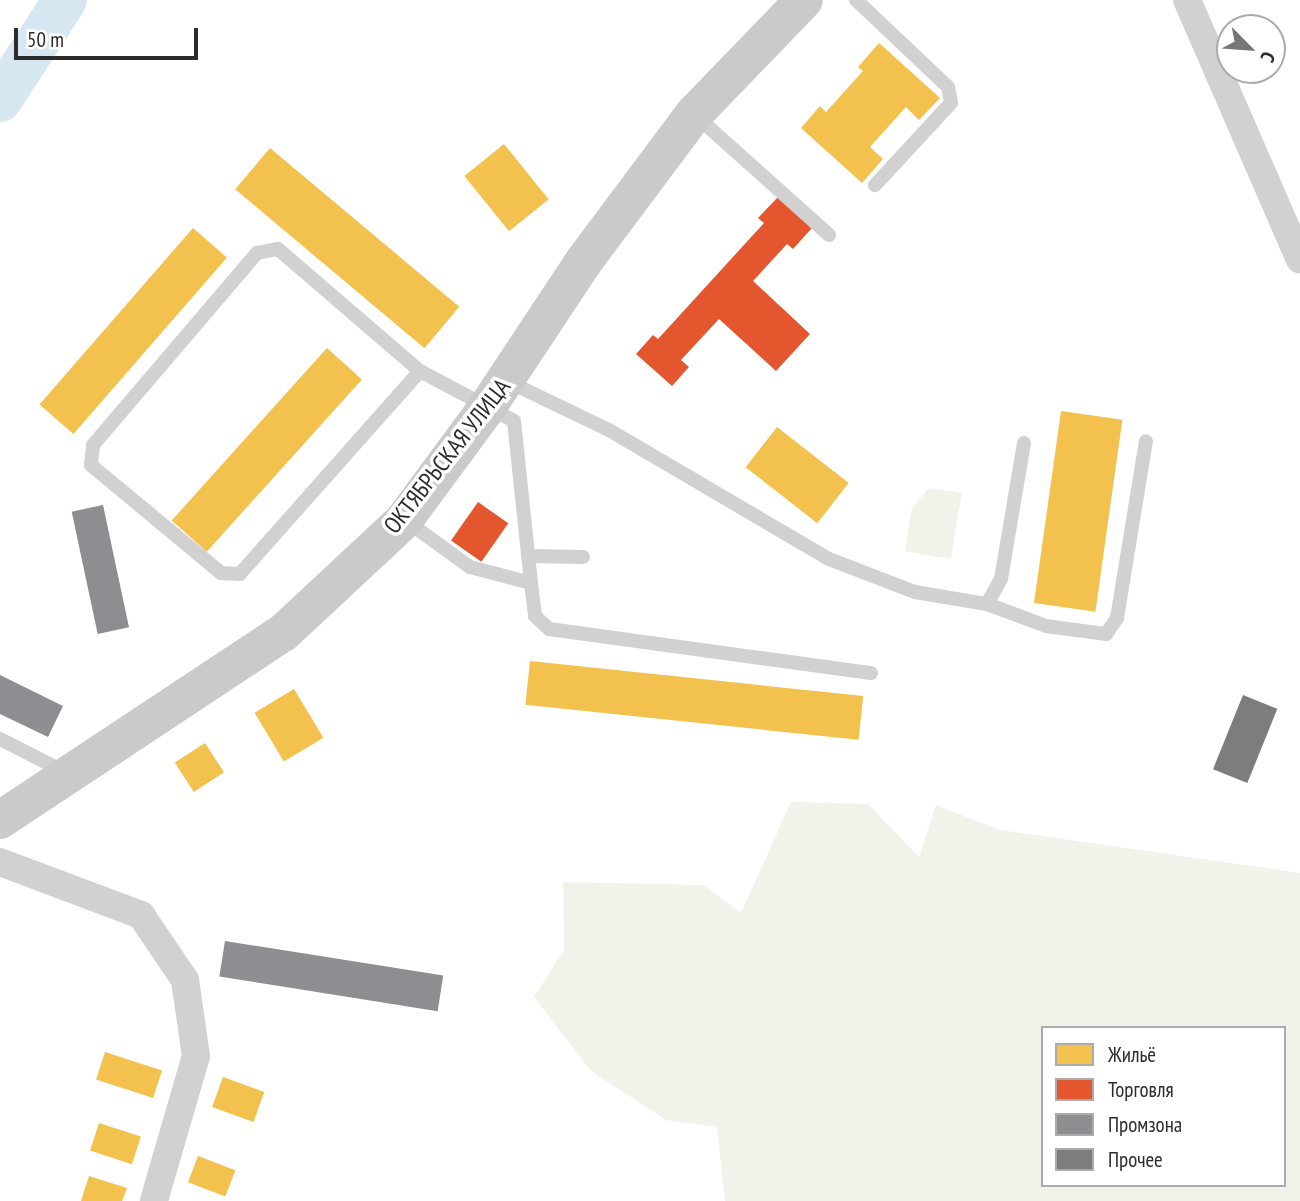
<!DOCTYPE html>
<html>
<head>
<meta charset="utf-8">
<style>
	body { margin:0 }
	#map { position:relative; width:1300px; height:1201px; overflow:hidden; background:#fff; font-family:"PT Sans Narrow",sans-serif }
	div>[style] { position:absolute }
	[style*='--x'] { left:calc(var(--x)*1px); top:calc(var(--y)*1px); width:calc(var(--w)*1px); rotate:calc(var(--a)*1deg) }
	.green>* { inset:0; background:#f0f3ea }
	.homes>* { inset:0; background:#f2c14e; transform-origin:0 0 }
	.shops>* { inset:0; background:#e4572e; transform-origin:0 0 }
	.industry>* { inset:0; background:#8d8d92; transform-origin:0 0 }
	.river>* { height:44px; margin:-22px; padding:0 22px; transform-origin:22px; border-radius:22px; background:#d6e7f1 }
	.building>* { inset:0; background:#7d7d7d; transform-origin:0 0 }
	.lane>* { height:14px; margin:-7px; padding:0 7px; transform-origin:7px; border-radius:7px; background:#d1d1d1 }
	.street>* { height:28px; margin:-14px; padding:0 14px; transform-origin:14px; border-radius:14px; background:#d1d1d1 }
	.secondary>* { height:38px; margin:-19px; padding:0 19px; transform-origin:19px; border-radius:19px; background:#cacaca }
	span { translate:-50% -50%; white-space:nowrap; text-align:center; line-height:1.15; -webkit-text-stroke:7px #fff; paint-order:stroke }
	.street-label { font-size:24px; color:#2c2c2c }
	.legend { position:absolute; left:1041px; top:1026px; width:245px; height:161px; box-sizing:border-box; background:#fff; border:2px solid #ababab; margin:0; padding:9px 12px; list-style:none; font-size:21px; color:#2c2c2c }
	.legend li { display:flex; align-items:center; gap:14px; height:35px }
	.legend b { width:35px; border:2px solid #ababab }
	.north { position:absolute; left:1216px; top:14px; width:70px; height:70px; box-sizing:border-box; background:#fff; border:2px solid #ababab; border-radius:50%; rotate:115deg; font-size:19px; font-weight:700; line-height:28px; text-align:center; color:#2c2c2c }
	.north::after { content:''; display:block; margin:auto; width:24px; height:32px; background:#767676; clip-path:polygon(50% 0,100% 100%,50% 72%,0 100%) }
	.scale { position:absolute; left:14px; top:28px; width:184px; height:32px; box-sizing:border-box; border:4px solid #2c2c2c; border-top:0; padding-left:9px; font-size:21px; line-height:24px; white-space:nowrap; color:#2c2c2c; -webkit-text-stroke:5px #fff; paint-order:stroke }
</style>
</head>
<body>
<div id="map">
	<div class="green">
		<i style="clip-path:polygon(929px 488px,962px 493px,951px 559px,905px 551px,912px 508px)"></i>
		<i style="clip-path:polygon(evenodd,791px 802px,868px 804px,919px 857px,936px 805px,1000px 830px,1300px 873px,1300px 1201px,725px 1201px,717px 1127px,666px 1120px,591px 1071px,534px 997px,564px 950px,563px 882px,703px 885px,741px 913px,791px 802px,1043px 1028px,1284px 1028px,1284px 1185px,1043px 1185px,1043px 1028px)"></i>
	</div>
	<div class="homes">
		<i style="clip-path:polygon(879px 43px,940px 98px,919px 120px,906px 107px,870px 147px,883px 159px,862px 183px,801px 128px,820px 106px,826px 112px,863px 71px,858px 67px)"></i>
		<i style="left:504px;top:144px;width:71px;height:51px;rotate:51deg"></i>
		<i style="left:270px;top:148px;width:247px;height:54px;rotate:40deg"></i>
		<i style="left:193px;top:228px;width:45px;height:234px;rotate:41deg"></i>
		<i style="left:327px;top:348px;width:47px;height:232px;rotate:42deg"></i>
		<i style="left:1061px;top:411px;width:62px;height:194px;rotate:8deg"></i>
		<i style="left:777px;top:427px;width:91px;height:51px;rotate:38deg"></i>
		<i style="left:530px;top:661px;width:335px;height:44px;rotate:6deg"></i>
		<i style="left:294px;top:689px;width:57px;height:46px;rotate:59deg"></i>
		<i style="left:205px;top:743px;width:35px;height:36px;rotate:57deg"></i>
		<i style="left:105px;top:1052px;width:60px;height:29px;rotate:18deg"></i>
		<i style="left:223px;top:1077px;width:44px;height:32px;rotate:20deg"></i>
		<i style="left:99px;top:1123px;width:44px;height:29px;rotate:18deg"></i>
		<i style="left:198px;top:1156px;width:40px;height:28px;rotate:21deg"></i>
		<i style="clip-path:polygon(89px 1176px,127px 1188px,122px 1201px,81px 1201px)"></i>
	</div>
	<div class="shops">
		<i style="clip-path:polygon(778px 197px,812px 228px,793px 249px,787px 244px,753px 281px,810px 334px,776px 371px,719px 319px,681px 360px,689px 367px,672px 386px,636px 354px,653px 335px,658px 339px,764px 223px,758px 218px)"></i>
		<i style="left:478px;top:502px;width:37px;height:47px;rotate:35deg"></i>
	</div>
	<div class="industry">
		<i style="left:103px;top:505px;width:125px;height:32px;rotate:78deg"></i>
		<i style="clip-path:polygon(0 675px,63px 706px,48px 737px,0 714px)"></i>
		<i style="left:225px;top:941px;width:221px;height:36px;rotate:9deg"></i>
	</div>
	<div class="river">
		<i style="--x:0;--y:100;--w:119;--a:-57"></i>
	</div>
	<div class="building">
		<i style="left:1243px;top:695px;width:37px;height:80px;rotate:22deg"></i>
	</div>
	<div class="lane">
		<i style="--x:856;--y:0;--w:127;--a:43.4"></i>
		<i style="--x:948;--y:87;--w:16;--a:79"></i>
		<i style="--x:951;--y:103;--w:112;--a:132.8"></i>
		<i style="--x:695;--y:115;--w:180;--a:41.8"></i>
		<i style="--x:420;--y:371;--w:271;--a:131.6"></i>
		<i style="--x:240;--y:574;--w:19;--a:-177"></i>
		<i style="--x:221;--y:573;--w:169;--a:-140.3"></i>
		<i style="--x:91;--y:465;--w:20;--a:-84"></i>
		<i style="--x:93;--y:445;--w:253;--a:-49.5"></i>
		<i style="--x:257;--y:253;--w:21;--a:-11"></i>
		<i style="--x:278;--y:249;--w:187;--a:40.7"></i>
		<i style="--x:420;--y:371;--w:106;--a:28"></i>
		<i style="--x:514;--y:421;--w:163;--a:84"></i>
		<i style="--x:507;--y:381;--w:113;--a:25.7"></i>
		<i style="--x:609;--y:430;--w:255;--a:30.4"></i>
		<i style="--x:829;--y:559;--w:92;--a:21"></i>
		<i style="--x:915;--y:592;--w:73;--a:9.5"></i>
		<i style="--x:987;--y:604;--w:63;--a:20.4"></i>
		<i style="--x:1046;--y:626;--w:61;--a:7.6"></i>
		<i style="--x:1106;--y:634;--w:19;--a:-55"></i>
		<i style="--x:1117;--y:618;--w:179;--a:-80.7"></i>
		<i style="--x:405;--y:520;--w:80;--a:35.9"></i>
		<i style="--x:470;--y:567;--w:63;--a:14.7"></i>
		<i style="--x:531;--y:583;--w:33;--a:83"></i>
		<i style="--x:535;--y:616;--w:19;--a:43"></i>
		<i style="--x:549;--y:629;--w:325;--a:7.8"></i>
		<i style="--x:528;--y:556;--w:55;--a:1"></i>
		<i style="--x:987;--y:604;--w:29;--a:-61"></i>
		<i style="--x:1001;--y:579;--w:138;--a:-80.4"></i>
		<i style="--x:0;--y:739;--w:73;--a:26.9"></i>
	</div>
	<div class="street">
		<i style="--x:1187;--y:0;--w:283;--a:66.5"></i>
		<i style="--x:0;--y:862;--w:151;--a:20.6"></i>
		<i style="--x:141;--y:915;--w:78;--a:55.9"></i>
		<i style="--x:185;--y:980;--w:77;--a:81.8"></i>
		<i style="--x:196;--y:1056;--w:151;--a:106.2"></i>
	</div>
	<div class="secondary">
		<i style="--x:0;--y:820;--w:339;--a:-33.5"></i>
		<i style="--x:283;--y:633;--w:166;--a:-43"></i>
		<i style="--x:404;--y:520;--w:142;--a:-53.6"></i>
		<i style="--x:488;--y:406;--w:174;--a:-56.5"></i>
		<i style="--x:584;--y:261;--w:184;--a:-53.2"></i>
		<i style="--x:694;--y:114;--w:158;--a:-46"></i>
	</div>
	<div class="street-label">
		<span style="left:447px;top:456px;rotate:-52deg">ОКТЯБРЬСКАЯ УЛИЦА</span>
	</div>
	<ul class="legend">
	<li><b style="height:19px;background:#f2c14e"></b>Жильё</li>
	<li><b style="height:19px;background:#e4572e"></b>Торговля</li>
	<li><b style="height:19px;background:#8d8d92"></b>Промзона</li>
	<li><b style="height:19px;background:#7d7d7d"></b>Прочее</li>
	</ul>
	<div class="north">С</div>
	<div class="scale">50 m</div>
</div>
</body>
</html>
